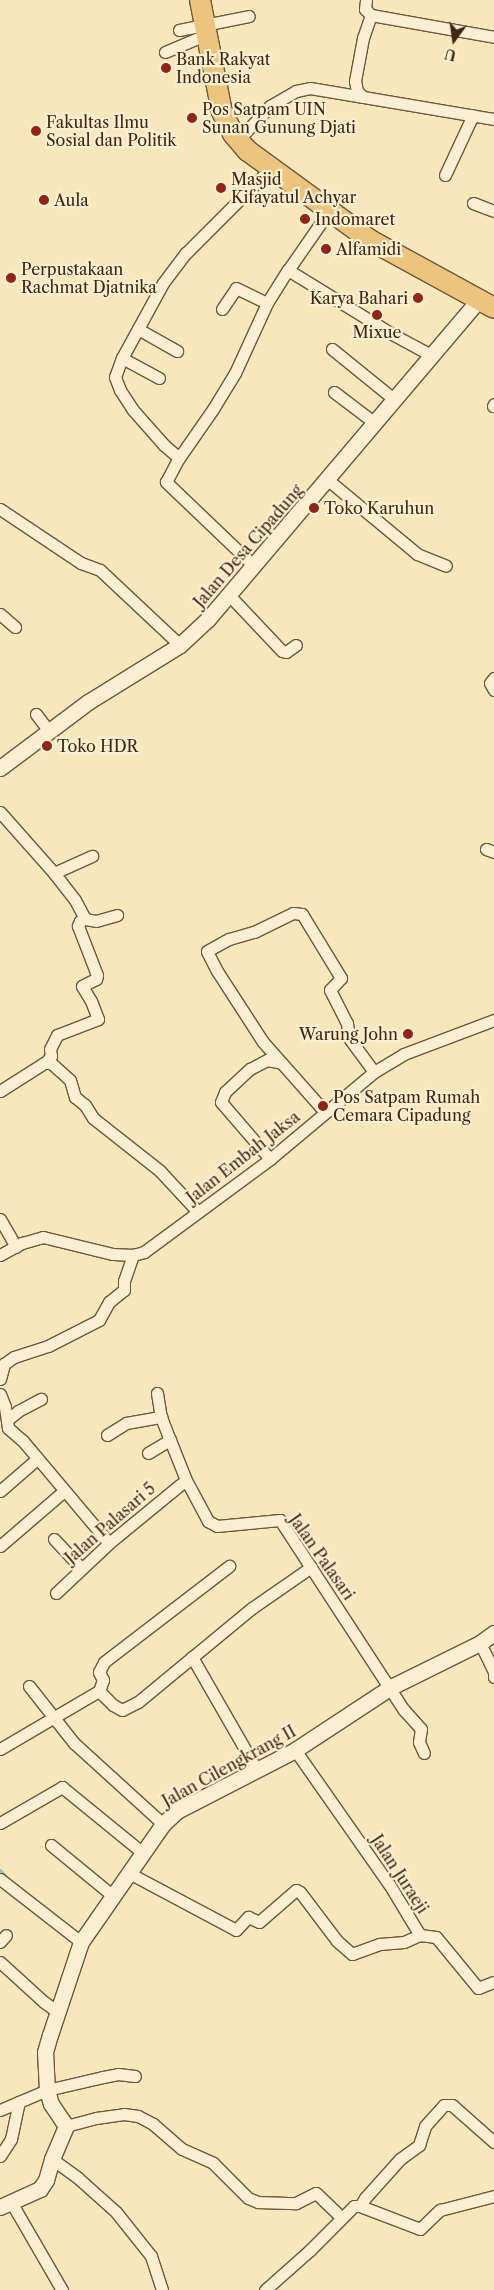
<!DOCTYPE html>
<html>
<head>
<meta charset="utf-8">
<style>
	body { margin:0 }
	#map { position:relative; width:494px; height:2290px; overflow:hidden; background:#f7e7ba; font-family:"Libre Caslon Text",serif }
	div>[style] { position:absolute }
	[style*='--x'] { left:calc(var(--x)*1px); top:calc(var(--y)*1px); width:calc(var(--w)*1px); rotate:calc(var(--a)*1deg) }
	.stream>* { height:3px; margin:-1.5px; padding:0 1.5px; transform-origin:1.5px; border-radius:1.5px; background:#9dc0b0 }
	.roads { filter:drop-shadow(1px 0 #6e573e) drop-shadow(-1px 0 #6e573e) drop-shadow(0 1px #6e573e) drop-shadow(0 -1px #6e573e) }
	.minor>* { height:11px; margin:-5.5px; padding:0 5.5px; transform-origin:5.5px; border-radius:5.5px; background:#faefd2 }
	.tertiary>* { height:15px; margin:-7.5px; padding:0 7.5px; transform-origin:7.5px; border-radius:7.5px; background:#faefd2 }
	.trunk>* { height:20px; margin:-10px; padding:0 10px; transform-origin:10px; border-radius:10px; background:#ecc47d }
	.dots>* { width:14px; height:14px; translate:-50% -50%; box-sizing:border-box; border:2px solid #faefd2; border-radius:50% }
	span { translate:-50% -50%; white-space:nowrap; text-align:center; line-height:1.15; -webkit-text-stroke:4.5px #faefd2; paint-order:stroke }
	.poi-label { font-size:16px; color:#402714 }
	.left { translate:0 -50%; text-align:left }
	.right { translate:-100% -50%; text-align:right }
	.street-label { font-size:16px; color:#402714 }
	.north { position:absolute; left:429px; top:15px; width:50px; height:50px; -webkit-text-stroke:4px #faefd2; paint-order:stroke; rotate:194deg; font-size:14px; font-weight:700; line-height:20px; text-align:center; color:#402714 }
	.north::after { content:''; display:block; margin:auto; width:18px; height:22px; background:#402714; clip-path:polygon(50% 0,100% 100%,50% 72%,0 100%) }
</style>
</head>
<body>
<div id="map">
	<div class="stream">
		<i style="--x:0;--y:1870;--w:11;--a:49"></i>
	</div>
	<div class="roads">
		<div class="minor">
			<i style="--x:366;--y:0;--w:9;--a:96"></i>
			<i style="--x:365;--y:9;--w:8;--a:45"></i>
			<i style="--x:371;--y:15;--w:125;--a:10.1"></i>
			<i style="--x:179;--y:30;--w:71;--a:-11.3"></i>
			<i style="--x:165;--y:52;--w:43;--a:-23"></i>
			<i style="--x:363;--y:97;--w:8;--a:-135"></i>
			<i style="--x:357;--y:91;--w:10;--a:-101"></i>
			<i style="--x:355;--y:81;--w:44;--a:-79.5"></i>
			<i style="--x:363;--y:38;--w:24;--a:-71"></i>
			<i style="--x:238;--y:140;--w:47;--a:-46.7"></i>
			<i style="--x:270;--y:106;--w:30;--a:-30"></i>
			<i style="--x:296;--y:91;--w:14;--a:-12"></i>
			<i style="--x:310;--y:88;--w:187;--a:9.6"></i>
			<i style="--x:445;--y:175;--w:66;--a:-65"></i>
			<i style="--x:473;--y:203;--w:22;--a:21"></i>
			<i style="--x:288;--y:270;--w:122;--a:31.6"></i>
			<i style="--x:392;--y:334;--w:44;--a:28.3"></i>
			<i style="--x:222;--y:309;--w:25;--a:-56"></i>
			<i style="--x:236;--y:288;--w:34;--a:26"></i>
			<i style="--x:138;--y:329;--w:45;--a:29.4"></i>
			<i style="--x:332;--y:349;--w:81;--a:39"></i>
			<i style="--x:122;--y:358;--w:42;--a:28.4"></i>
			<i style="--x:334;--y:392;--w:51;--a:37.1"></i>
			<i style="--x:493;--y:406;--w:2;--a:-63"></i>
			<i style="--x:179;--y:458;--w:60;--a:-55.2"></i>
			<i style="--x:213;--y:409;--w:42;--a:-58.6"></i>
			<i style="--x:235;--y:373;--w:77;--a:-65.4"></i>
			<i style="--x:267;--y:303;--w:39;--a:-58"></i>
			<i style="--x:288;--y:270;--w:72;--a:-55.2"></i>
			<i style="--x:328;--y:480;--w:116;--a:39.7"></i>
			<i style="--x:417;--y:554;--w:31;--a:22"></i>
			<i style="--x:0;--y:509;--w:97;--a:33.7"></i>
			<i style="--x:81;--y:563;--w:20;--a:20"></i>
			<i style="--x:100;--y:570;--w:110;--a:43.2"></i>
			<i style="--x:254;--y:566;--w:122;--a:-136.3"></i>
			<i style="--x:166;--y:482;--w:27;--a:-62"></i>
			<i style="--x:179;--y:458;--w:20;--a:-139"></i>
			<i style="--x:164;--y:445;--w:47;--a:-131.5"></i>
			<i style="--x:133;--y:410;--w:24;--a:-123"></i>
			<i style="--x:120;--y:390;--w:14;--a:-111"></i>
			<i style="--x:115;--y:377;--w:20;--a:-70"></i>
			<i style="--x:122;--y:358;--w:85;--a:-61.3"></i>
			<i style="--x:163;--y:283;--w:38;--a:-53"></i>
			<i style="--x:186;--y:253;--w:119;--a:-45"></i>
			<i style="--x:229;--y:595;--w:77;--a:46.6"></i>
			<i style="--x:282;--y:651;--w:4;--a:14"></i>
			<i style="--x:286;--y:652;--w:12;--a:-35"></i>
			<i style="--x:0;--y:614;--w:20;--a:41"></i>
			<i style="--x:494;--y:678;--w:6;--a:129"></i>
			<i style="--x:490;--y:683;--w:8;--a:60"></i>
			<i style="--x:36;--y:714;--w:21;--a:53"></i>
			<i style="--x:0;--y:812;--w:81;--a:48.5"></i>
			<i style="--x:54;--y:873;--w:34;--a:52"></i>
			<i style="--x:75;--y:900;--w:21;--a:62"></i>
			<i style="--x:85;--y:919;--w:11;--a:10"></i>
			<i style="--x:96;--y:921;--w:22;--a:-16"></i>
			<i style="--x:486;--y:849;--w:9;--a:21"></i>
			<i style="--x:54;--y:873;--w:42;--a:-24.1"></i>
			<i style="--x:46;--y:1062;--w:8;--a:-50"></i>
			<i style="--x:51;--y:1056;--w:7;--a:-98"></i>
			<i style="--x:50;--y:1049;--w:16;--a:-63"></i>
			<i style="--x:57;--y:1035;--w:44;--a:-21.3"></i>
			<i style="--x:98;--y:1019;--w:19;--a:-111"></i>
			<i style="--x:91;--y:1001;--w:17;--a:-121"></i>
			<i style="--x:82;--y:986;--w:16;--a:-27"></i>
			<i style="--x:96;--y:979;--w:4;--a:-76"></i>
			<i style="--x:97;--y:975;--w:53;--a:-111.2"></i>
			<i style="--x:78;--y:926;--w:5;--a:-68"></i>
			<i style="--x:80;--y:921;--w:5;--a:-37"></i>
			<i style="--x:0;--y:1091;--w:52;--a:-32.5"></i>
			<i style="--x:44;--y:1063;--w:7;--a:0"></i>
			<i style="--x:51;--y:1063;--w:25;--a:42"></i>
			<i style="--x:70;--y:1080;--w:18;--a:74"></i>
			<i style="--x:75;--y:1097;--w:13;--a:39"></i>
			<i style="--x:85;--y:1105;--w:15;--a:58"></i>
			<i style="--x:93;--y:1118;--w:85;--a:38.3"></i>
			<i style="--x:160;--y:1171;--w:56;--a:47.2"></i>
			<i style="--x:325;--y:1112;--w:94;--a:-131.5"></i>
			<i style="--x:263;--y:1042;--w:85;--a:-122.9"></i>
			<i style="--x:217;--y:971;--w:22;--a:-117"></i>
			<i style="--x:207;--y:951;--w:25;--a:-29"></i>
			<i style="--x:229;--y:939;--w:26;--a:-16"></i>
			<i style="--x:254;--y:932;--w:43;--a:-26"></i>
			<i style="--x:293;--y:913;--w:9;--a:6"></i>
			<i style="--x:302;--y:914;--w:75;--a:58.6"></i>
			<i style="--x:341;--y:978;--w:16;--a:133"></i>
			<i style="--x:330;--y:990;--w:37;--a:63"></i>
			<i style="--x:347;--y:1023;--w:15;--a:82"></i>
			<i style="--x:349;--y:1038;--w:42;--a:53.7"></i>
			<i style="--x:270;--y:1159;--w:75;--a:-130.7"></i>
			<i style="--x:221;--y:1102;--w:11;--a:-68"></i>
			<i style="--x:225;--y:1092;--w:34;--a:-43"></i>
			<i style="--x:250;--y:1069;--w:19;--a:-28"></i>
			<i style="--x:267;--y:1060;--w:15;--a:11"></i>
			<i style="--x:0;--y:1219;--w:32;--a:60"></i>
			<i style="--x:0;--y:1255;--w:25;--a:-29"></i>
			<i style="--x:22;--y:1243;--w:22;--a:-16"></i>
			<i style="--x:43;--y:1237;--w:72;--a:13.7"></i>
			<i style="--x:113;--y:1254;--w:20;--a:3"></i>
			<i style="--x:133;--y:1255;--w:11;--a:-15"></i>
			<i style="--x:144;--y:1252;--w:157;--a:-36.4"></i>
			<i style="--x:270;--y:1159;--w:136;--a:-39.9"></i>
			<i style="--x:374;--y:1072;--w:35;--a:-31"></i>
			<i style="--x:404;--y:1054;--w:96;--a:-20.7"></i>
			<i style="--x:0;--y:1379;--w:16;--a:-75"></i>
			<i style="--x:4;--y:1364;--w:12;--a:-35"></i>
			<i style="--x:14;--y:1357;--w:36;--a:-18"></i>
			<i style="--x:48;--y:1346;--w:57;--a:-27"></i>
			<i style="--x:99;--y:1320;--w:21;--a:-61"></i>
			<i style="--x:109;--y:1302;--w:19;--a:-39"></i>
			<i style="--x:124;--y:1290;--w:9;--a:-90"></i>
			<i style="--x:124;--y:1281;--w:28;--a:-71"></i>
			<i style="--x:157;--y:1393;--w:24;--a:81"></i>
			<i style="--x:161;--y:1417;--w:25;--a:69"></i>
			<i style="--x:170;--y:1440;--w:43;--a:68.2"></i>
			<i style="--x:186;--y:1480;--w:47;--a:61.8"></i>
			<i style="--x:208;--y:1521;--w:10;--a:29"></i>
			<i style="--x:217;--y:1526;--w:63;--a:-5.4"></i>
			<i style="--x:280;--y:1520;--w:227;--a:56.9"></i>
			<i style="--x:404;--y:1710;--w:25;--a:48"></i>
			<i style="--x:421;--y:1729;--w:13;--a:99"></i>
			<i style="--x:419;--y:1742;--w:12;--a:66"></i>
			<i style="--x:0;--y:1394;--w:14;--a:69"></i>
			<i style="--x:5;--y:1407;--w:21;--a:82"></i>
			<i style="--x:8;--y:1428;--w:20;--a:41"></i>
			<i style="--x:23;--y:1441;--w:133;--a:49.9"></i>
			<i style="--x:7;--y:1420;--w:14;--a:-39"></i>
			<i style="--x:18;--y:1411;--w:26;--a:-28"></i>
			<i style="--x:107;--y:1435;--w:22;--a:-32"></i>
			<i style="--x:126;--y:1423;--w:36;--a:-10"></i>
			<i style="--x:148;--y:1453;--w:26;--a:-31"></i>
			<i style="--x:0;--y:1491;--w:49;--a:-40.9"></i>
			<i style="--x:54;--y:1539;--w:40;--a:47"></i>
			<i style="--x:0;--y:1546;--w:84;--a:-40.7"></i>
			<i style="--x:56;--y:1593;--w:73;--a:-43.3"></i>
			<i style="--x:109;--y:1543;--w:99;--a:-39.3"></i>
			<i style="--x:480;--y:1643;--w:32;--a:64"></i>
			<i style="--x:494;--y:1672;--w:5;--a:90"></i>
			<i style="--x:192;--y:1657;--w:130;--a:60.1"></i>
			<i style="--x:29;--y:1686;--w:73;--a:51.7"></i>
			<i style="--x:74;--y:1743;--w:120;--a:42.3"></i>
			<i style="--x:99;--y:1691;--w:12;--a:-70"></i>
			<i style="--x:103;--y:1680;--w:9;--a:-117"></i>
			<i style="--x:99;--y:1672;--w:11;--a:-63"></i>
			<i style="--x:104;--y:1662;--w:158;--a:-37.5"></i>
			<i style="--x:0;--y:1749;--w:115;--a:-30.4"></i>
			<i style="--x:99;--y:1691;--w:20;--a:45"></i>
			<i style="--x:113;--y:1705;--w:10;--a:29"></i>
			<i style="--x:122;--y:1710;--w:18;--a:-27"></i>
			<i style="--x:138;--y:1702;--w:148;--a:-39.5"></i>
			<i style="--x:252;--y:1608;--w:72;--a:-34.8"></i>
			<i style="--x:295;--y:1750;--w:164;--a:55"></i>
			<i style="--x:389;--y:1884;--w:56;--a:58.9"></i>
			<i style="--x:418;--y:1932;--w:4;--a:56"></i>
			<i style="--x:420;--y:1935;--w:16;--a:7"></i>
			<i style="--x:436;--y:1937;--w:66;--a:50.5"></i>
			<i style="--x:478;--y:1988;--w:17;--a:-21"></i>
			<i style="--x:0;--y:1823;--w:72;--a:-30.1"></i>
			<i style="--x:62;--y:1787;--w:104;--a:39.2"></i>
			<i style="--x:51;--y:1845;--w:80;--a:39.4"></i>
			<i style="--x:129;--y:1873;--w:121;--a:28"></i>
			<i style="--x:236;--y:1930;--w:18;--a:-47"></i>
			<i style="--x:248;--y:1917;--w:12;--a:24"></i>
			<i style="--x:259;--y:1922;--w:49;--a:-40.9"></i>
			<i style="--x:296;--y:1890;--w:4;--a:27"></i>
			<i style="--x:300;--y:1892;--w:61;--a:52.9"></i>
			<i style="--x:337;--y:1941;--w:20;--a:41"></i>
			<i style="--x:352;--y:1954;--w:30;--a:-20"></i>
			<i style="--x:380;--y:1944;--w:24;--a:-5"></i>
			<i style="--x:404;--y:1942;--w:17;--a:-24"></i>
			<i style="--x:0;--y:1879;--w:103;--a:37.9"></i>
			<i style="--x:0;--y:1942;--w:9;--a:-49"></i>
			<i style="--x:0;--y:1962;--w:59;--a:42.3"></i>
			<i style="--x:44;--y:2002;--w:17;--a:36"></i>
			<i style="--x:0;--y:2110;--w:51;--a:-23.1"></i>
			<i style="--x:47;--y:2090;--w:57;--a:-13.1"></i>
			<i style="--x:103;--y:2077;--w:15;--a:-11"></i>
			<i style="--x:118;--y:2074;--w:17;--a:7"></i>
			<i style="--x:66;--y:2126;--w:31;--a:-15"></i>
			<i style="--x:96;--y:2118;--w:28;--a:-8"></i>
			<i style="--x:124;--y:2114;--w:14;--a:8"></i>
			<i style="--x:138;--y:2116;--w:17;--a:28"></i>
			<i style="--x:153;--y:2124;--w:38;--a:41"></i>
			<i style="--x:182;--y:2149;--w:34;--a:24"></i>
			<i style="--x:213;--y:2163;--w:49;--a:45"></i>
			<i style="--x:248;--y:2198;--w:11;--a:22"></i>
			<i style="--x:258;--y:2202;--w:38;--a:2"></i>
			<i style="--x:296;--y:2203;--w:22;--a:-27"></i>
			<i style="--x:316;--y:2193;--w:35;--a:44"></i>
			<i style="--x:0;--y:2156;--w:20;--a:-57"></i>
			<i style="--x:11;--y:2139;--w:38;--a:-78"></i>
			<i style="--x:52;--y:2159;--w:32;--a:36"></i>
			<i style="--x:78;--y:2178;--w:51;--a:41.8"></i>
			<i style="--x:116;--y:2212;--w:56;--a:51.5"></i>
			<i style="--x:151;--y:2256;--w:36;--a:72"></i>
			<i style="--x:11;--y:2202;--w:102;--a:59.9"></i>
			<i style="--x:360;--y:2206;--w:9;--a:-58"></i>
			<i style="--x:365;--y:2198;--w:52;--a:-48.1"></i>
			<i style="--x:400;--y:2159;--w:24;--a:-36"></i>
			<i style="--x:419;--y:2145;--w:20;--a:-72"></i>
			<i style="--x:425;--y:2126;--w:28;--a:-48"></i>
			<i style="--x:444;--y:2105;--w:8;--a:0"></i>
			<i style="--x:452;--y:2105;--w:56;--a:41.4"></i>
			<i style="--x:265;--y:2290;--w:60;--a:-41.6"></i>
			<i style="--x:310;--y:2250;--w:62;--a:-45"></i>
			<i style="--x:354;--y:2206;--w:6;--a:0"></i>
			<i style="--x:360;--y:2206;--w:64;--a:21"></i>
			<i style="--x:420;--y:2229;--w:28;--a:-44"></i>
			<i style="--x:440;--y:2210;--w:56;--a:-14.5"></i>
		</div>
		<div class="tertiary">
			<i style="--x:0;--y:768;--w:110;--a:-36.9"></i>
			<i style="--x:88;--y:702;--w:108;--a:-31.8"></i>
			<i style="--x:180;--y:645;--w:38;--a:-43"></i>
			<i style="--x:208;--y:619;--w:419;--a:-49.7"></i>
			<i style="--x:0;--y:2207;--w:44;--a:-24.2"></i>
			<i style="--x:40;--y:2189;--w:11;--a:-56"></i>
			<i style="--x:46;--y:2180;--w:22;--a:-74"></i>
			<i style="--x:52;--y:2159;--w:36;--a:-67"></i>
			<i style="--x:66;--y:2126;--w:27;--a:-124"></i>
			<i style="--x:51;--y:2104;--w:15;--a:-106"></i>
			<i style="--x:47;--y:2090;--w:38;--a:-93"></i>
			<i style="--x:45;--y:2052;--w:18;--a:-74"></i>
			<i style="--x:50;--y:2035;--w:98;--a:-71.6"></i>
			<i style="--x:81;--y:1942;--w:144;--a:-55.2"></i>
			<i style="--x:163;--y:1824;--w:19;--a:-43"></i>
			<i style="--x:177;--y:1811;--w:133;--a:-27.3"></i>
			<i style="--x:295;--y:1750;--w:115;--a:-33.3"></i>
			<i style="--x:391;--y:1687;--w:99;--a:-26.3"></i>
			<i style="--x:480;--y:1643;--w:17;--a:-36"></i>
		</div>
		<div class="trunk">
			<i style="--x:200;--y:0;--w:114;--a:78.9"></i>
			<i style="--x:222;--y:112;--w:25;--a:63"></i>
			<i style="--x:233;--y:134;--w:23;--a:49"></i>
			<i style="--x:248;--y:151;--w:151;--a:36.1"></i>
			<i style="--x:370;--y:240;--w:141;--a:28.7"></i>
		</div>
	</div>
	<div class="dots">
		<i style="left:166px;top:68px;background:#8f2418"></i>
		<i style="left:192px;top:118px;background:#8f2418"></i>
		<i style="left:36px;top:131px;background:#8f2418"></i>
		<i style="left:221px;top:188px;background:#8f2418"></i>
		<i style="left:44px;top:200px;background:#8f2418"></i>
		<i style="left:305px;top:219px;background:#8f2418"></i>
		<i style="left:326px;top:249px;background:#8f2418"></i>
		<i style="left:11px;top:278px;background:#8f2418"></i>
		<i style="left:418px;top:298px;background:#8f2418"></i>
		<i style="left:377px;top:315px;background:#8f2418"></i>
		<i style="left:314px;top:508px;background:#8f2418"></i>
		<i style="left:47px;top:746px;background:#8f2418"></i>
		<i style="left:408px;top:1034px;background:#8f2418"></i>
		<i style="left:323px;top:1106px;background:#8f2418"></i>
	</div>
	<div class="poi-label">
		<span class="left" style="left:176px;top:68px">Bank Rakyat<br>Indonesia</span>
		<span class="left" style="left:202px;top:118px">Pos Satpam UIN<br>Sunan Gunung Djati</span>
		<span class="left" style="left:46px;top:131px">Fakultas Ilmu<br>Sosial dan Politik</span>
		<span class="left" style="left:231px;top:188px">Masjid<br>Kifayatul Achyar</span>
		<span class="left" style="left:54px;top:200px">Aula</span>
		<span class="left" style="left:315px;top:219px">Indomaret</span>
		<span class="left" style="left:336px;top:249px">Alfamidi</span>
		<span class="left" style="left:21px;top:278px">Perpustakaan<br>Rachmat Djatnika</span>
		<span class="right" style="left:408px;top:298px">Karya Bahari</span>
		<span style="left:377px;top:332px">Mixue</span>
		<span class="left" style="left:324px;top:508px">Toko Karuhun</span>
		<span class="left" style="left:57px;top:746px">Toko HDR</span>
		<span class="right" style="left:398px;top:1034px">Warung John</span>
		<span class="left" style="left:333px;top:1106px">Pos Satpam Rumah<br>Cemara Cipadung</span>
	</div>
	<div class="street-label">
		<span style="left:248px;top:546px;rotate:-49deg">Jalan Desa Cipadung</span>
		<span style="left:243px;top:1157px;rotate:-38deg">Jalan Embah Jaksa</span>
		<span style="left:110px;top:1523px;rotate:-41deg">Jalan Palasari 5</span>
		<span style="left:322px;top:1557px;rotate:55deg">Jalan Palasari</span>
		<span style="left:229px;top:1766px;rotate:-29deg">Jalan Cilengkrang II</span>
		<span style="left:400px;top:1874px;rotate:57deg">Jalan Juraeji</span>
	</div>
	<div class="north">U</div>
</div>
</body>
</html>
